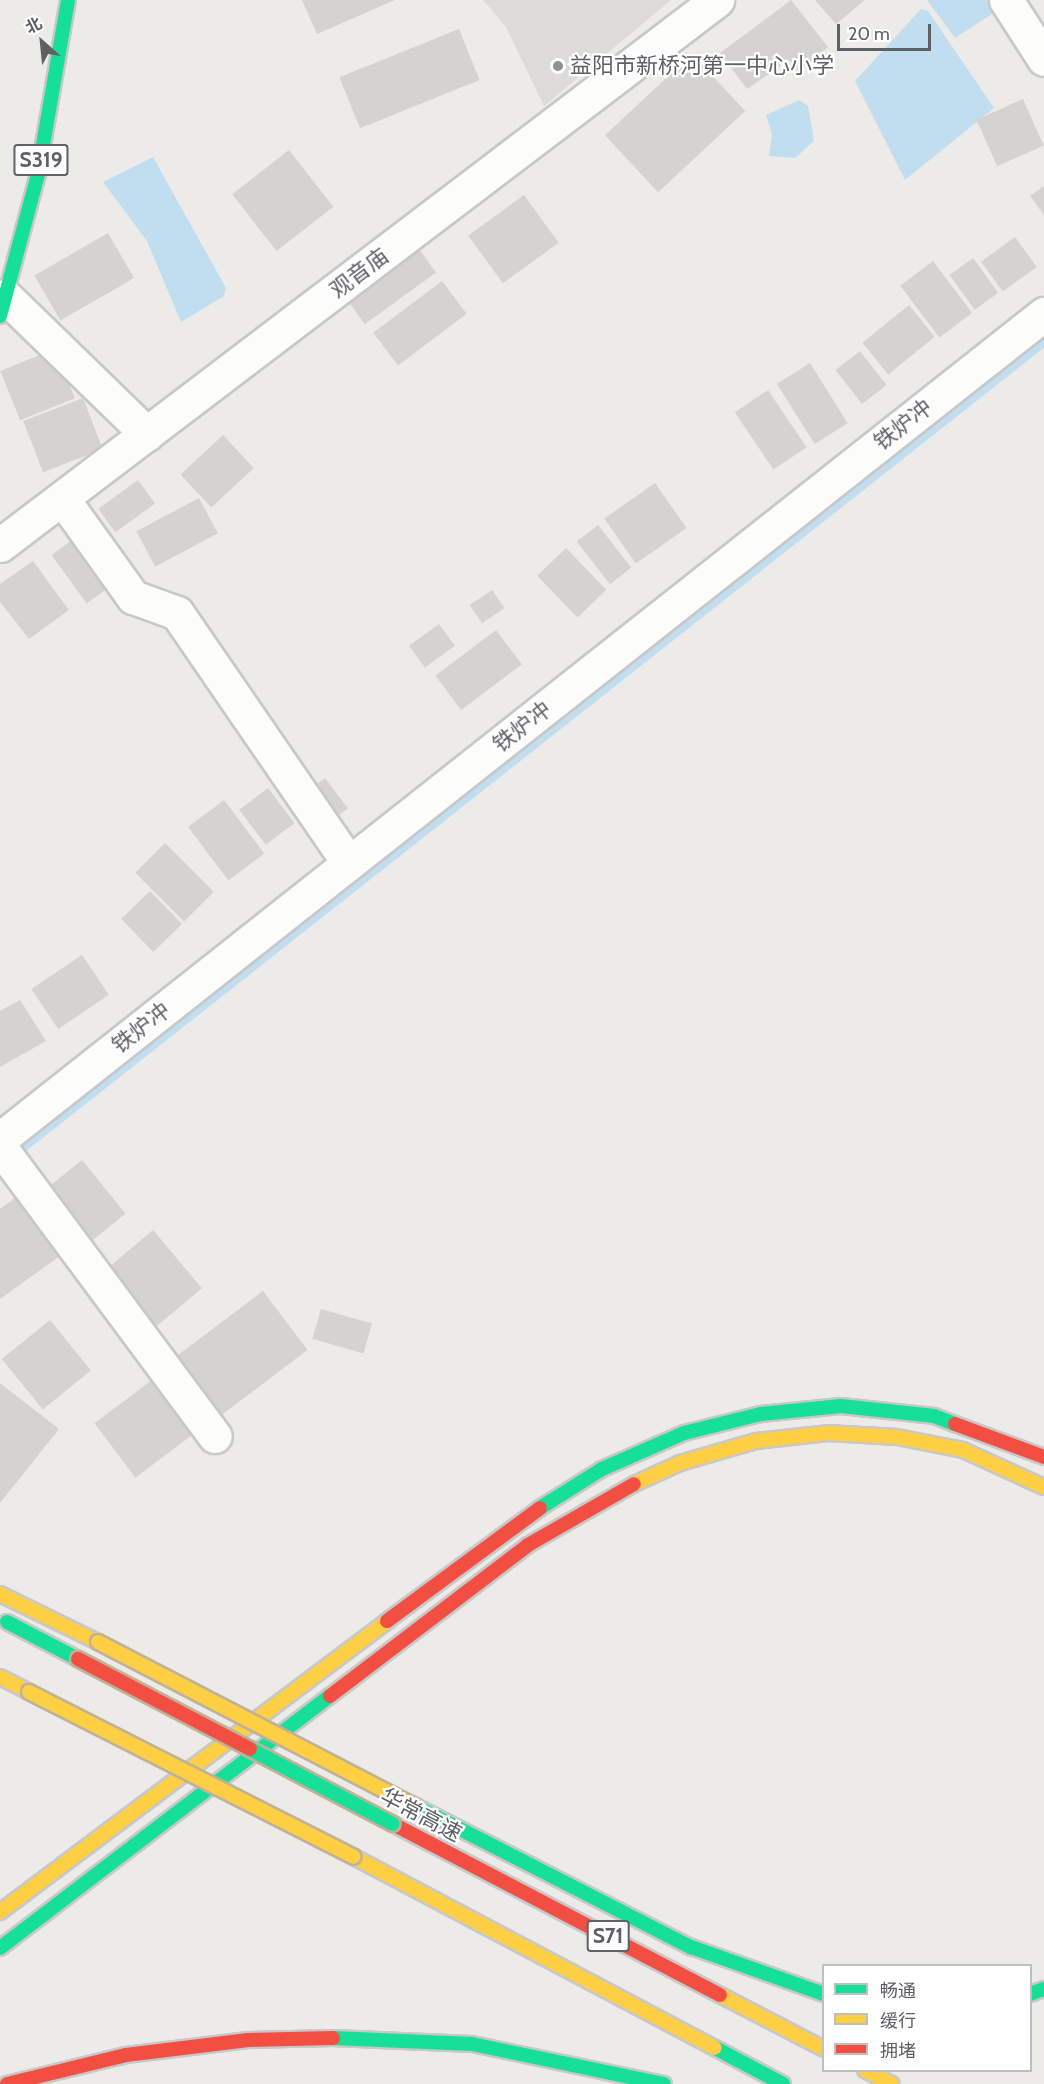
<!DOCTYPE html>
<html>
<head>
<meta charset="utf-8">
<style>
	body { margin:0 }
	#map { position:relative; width:1044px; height:2084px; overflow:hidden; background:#ecebe7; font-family:Cabin,"Noto Sans SC",sans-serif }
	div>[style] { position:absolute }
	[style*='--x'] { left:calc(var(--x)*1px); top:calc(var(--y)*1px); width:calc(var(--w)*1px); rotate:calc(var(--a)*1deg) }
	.education>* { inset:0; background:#dddbd7 }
	.water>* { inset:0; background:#c1def1 }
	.stream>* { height:9px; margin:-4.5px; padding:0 4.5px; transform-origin:4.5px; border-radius:4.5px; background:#c1def1 }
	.building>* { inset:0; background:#d4d3d0; transform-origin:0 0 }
	.roads { filter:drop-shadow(2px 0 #c8c8c8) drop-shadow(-2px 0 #c8c8c8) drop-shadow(0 2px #c8c8c8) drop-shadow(0 -2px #c8c8c8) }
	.street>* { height:33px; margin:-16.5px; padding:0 16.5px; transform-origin:16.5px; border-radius:16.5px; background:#fcfcfb }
	.fast>* { height:14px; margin:-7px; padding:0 7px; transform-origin:7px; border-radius:7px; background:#16e098 }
	.slow>* { height:14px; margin:-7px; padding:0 7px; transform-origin:7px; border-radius:7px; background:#ffcf43 }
	.jam>* { height:14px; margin:-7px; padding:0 7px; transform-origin:7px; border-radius:7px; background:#f24e42 }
	.bridges { filter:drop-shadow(2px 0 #bfb298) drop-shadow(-2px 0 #bfb298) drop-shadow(0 2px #bfb298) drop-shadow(0 -2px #bfb298) }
	.fast-bridge>* { height:14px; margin:-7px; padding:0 7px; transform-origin:7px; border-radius:7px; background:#16e098 }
	.slow-bridge>* { height:14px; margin:-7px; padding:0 7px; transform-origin:7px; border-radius:7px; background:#ffcf43 }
	.jam-bridge>* { height:14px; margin:-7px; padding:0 7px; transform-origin:7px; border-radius:7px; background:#f24e42 }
	.dots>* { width:16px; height:16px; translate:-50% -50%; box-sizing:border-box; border:3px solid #fff; border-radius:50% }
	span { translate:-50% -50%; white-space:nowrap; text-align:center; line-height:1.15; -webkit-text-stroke:4.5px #fff; paint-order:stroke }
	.shield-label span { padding:2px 4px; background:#fff; border:2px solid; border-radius:4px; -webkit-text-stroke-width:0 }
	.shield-label { font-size:21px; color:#5d6064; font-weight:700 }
	.poi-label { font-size:22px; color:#5d6064 }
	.left { translate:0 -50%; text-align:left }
	.street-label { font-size:22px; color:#5d6064 }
	.legend { position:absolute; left:822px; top:1964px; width:210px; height:108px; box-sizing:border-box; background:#fff; border:2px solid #bebfc1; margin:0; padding:8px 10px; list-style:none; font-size:18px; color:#5d6064 }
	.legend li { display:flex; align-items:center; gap:12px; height:30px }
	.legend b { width:30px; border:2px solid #bebfc1 }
	.north { position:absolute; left:12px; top:12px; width:60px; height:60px; -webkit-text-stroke:4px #fff; paint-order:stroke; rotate:333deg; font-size:16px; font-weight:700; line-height:24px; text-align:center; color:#5d6064 }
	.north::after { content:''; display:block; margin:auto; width:21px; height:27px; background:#5d6064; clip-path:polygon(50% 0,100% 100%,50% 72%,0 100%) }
	.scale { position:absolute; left:837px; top:24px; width:94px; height:27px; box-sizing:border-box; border:3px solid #5d6064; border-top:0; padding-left:8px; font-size:18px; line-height:21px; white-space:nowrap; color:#5d6064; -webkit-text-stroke:4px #fff; paint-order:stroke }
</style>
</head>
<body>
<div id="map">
	<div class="education">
		<i style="clip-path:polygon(483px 0,671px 0,544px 106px,506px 27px)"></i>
	</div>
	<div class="water">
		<i style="clip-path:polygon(927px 0,987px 0,995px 12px,955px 38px)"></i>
		<i style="clip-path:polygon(921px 9px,928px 11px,994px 108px,905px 180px,855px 81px)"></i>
		<i style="clip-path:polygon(799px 100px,808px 106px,814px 141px,795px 158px,769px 156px,772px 134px,766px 115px)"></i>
		<i style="clip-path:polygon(153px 157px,226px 288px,224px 296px,181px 322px,147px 241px,103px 182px)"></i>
	</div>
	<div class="stream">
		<i style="--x:14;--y:1154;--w:1312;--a:-38.28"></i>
	</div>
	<div class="building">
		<i style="clip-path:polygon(302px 0,395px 0,317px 34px)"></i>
		<i style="clip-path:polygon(791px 0,828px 47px,798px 71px,789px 60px,747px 89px,720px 53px)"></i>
		<i style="clip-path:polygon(815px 0,865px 0,836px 24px)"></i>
		<i style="left:459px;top:29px;width:55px;height:129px;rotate:68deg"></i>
		<i style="left:692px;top:54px;width:78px;height:119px;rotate:47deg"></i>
		<i style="left:1023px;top:99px;width:51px;height:51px;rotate:66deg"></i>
		<i style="left:289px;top:150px;width:72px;height:72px;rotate:52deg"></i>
		<i style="clip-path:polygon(1044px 186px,1044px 215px,1030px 196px)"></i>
		<i style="left:524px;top:195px;width:59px;height:69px;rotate:54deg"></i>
		<i style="left:108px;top:233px;width:52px;height:85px;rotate:60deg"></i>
		<i style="left:1015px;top:237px;width:37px;height:42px;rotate:54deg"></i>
		<i style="left:419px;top:249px;width:29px;height:88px;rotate:54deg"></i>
		<i style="left:973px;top:258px;width:43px;height:29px;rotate:54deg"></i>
		<i style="left:933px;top:261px;width:65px;height:41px;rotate:53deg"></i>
		<i style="left:442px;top:281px;width:41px;height:86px;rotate:53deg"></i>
		<i style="left:909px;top:305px;width:41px;height:60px;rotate:51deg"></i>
		<i style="left:55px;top:349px;width:53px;height:59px;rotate:68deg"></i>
		<i style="left:860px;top:351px;width:43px;height:31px;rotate:52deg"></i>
		<i style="left:810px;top:363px;width:71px;height:39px;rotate:58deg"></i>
		<i style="left:768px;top:390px;width:69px;height:40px;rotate:56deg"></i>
		<i style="left:83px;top:398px;width:55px;height:64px;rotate:69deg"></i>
		<i style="left:223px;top:435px;width:45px;height:58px;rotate:47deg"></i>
		<i style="left:138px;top:480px;width:29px;height:49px;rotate:54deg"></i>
		<i style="left:655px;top:483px;width:55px;height:62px;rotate:55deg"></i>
		<i style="left:199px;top:498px;width:40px;height:71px;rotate:62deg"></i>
		<i style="left:598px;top:525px;width:54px;height:27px;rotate:52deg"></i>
		<i style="left:79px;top:535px;width:60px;height:34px;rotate:54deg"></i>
		<i style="left:566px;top:548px;width:58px;height:40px;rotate:46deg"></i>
		<i style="clip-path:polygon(33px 561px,69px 610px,29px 639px,0 602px,0 584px)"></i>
		<i style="left:492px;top:590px;width:22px;height:27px;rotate:56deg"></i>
		<i style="left:439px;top:624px;width:27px;height:37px;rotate:54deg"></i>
		<i style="left:496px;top:630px;width:43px;height:76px;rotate:53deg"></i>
		<i style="left:325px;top:778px;width:38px;height:23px;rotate:53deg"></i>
		<i style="left:268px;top:788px;width:44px;height:36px;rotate:53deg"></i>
		<i style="left:224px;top:800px;width:67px;height:45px;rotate:53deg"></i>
		<i style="left:165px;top:843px;width:69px;height:42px;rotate:45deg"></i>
		<i style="left:150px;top:891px;width:46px;height:40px;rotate:46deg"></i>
		<i style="left:82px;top:955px;width:48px;height:61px;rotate:56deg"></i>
		<i style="clip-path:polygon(20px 1000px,46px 1041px,0 1067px,0 1011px)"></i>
		<i style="left:82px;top:1160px;width:69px;height:49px;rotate:51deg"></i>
		<i style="clip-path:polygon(23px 1192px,67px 1251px,0 1299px,0 1209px)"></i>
		<i style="left:153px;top:1230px;width:76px;height:67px;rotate:50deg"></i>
		<i style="left:263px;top:1291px;width:74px;height:112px;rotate:53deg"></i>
		<i style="left:321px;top:1309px;width:53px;height:31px;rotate:16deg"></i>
		<i style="left:50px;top:1320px;width:65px;height:62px;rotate:51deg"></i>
		<i style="left:160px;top:1374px;width:68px;height:82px;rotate:53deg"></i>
		<i style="clip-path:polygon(0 1383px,59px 1429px,0 1503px)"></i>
	</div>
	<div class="roads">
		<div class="street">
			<i style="--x:1006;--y:0;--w:70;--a:57.2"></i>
			<i style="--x:5;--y:296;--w:198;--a:44.2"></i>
			<i style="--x:62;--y:498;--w:122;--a:54.4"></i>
			<i style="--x:133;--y:597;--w:47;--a:20"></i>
			<i style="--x:177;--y:613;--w:303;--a:55.5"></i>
			<i style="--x:0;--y:545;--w:901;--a:-37.24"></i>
			<i style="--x:0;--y:1139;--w:1331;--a:-38.32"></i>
			<i style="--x:0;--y:1147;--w:360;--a:53.4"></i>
		</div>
		<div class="fast">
			<i style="--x:0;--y:316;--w:147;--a:-75"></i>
			<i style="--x:38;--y:174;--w:177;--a:-80.2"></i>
			<i style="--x:540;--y:1508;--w:73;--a:-32.2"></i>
			<i style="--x:602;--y:1469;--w:90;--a:-23.7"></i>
			<i style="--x:684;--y:1433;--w:79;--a:-13.9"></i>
			<i style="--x:761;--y:1414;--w:80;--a:-5.7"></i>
			<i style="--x:841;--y:1406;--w:94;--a:6.1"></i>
			<i style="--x:934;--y:1416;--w:22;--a:21"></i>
			<i style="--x:7;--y:1622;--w:80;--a:27.5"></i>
			<i style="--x:415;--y:1806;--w:310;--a:27.1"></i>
			<i style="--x:691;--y:1947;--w:141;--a:19.5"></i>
			<i style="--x:0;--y:1948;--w:415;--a:-37.4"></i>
			<i style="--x:1030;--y:1994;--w:15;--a:-20"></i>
			<i style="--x:333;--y:2038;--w:139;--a:2.5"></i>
			<i style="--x:472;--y:2044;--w:196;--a:11.8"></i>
			<i style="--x:715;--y:2048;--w:77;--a:27.9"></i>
		</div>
		<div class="slow">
			<i style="--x:634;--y:1484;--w:51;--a:-24.5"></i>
			<i style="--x:680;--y:1463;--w:79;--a:-16.1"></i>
			<i style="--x:756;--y:1441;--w:72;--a:-6.3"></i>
			<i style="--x:828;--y:1433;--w:69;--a:3.3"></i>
			<i style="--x:897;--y:1437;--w:67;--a:11.1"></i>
			<i style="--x:963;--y:1450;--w:89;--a:24.6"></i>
			<i style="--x:0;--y:1594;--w:109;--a:26.1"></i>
			<i style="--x:0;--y:1677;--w:33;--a:27"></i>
			<i style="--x:354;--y:1857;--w:408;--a:27.9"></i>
			<i style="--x:0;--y:1912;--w:484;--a:-36.9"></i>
			<i style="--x:720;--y:1995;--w:117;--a:27.4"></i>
			<i style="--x:865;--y:2070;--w:30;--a:28"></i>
		</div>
		<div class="jam">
			<i style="--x:955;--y:1424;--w:95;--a:20.3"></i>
			<i style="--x:387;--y:1621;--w:190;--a:-36.4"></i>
			<i style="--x:330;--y:1696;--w:249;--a:-37.3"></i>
			<i style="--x:528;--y:1545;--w:122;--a:-29.9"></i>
			<i style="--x:393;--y:1824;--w:369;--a:27.6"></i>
			<i style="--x:7;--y:2084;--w:122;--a:-13.7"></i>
			<i style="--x:126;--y:2055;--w:123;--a:-7"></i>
			<i style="--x:248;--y:2040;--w:85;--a:-1.3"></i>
		</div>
	</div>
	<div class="bridges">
		<div class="fast-bridge">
			<i style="--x:250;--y:1749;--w:161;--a:27.7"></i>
		</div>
		<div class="slow-bridge">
			<i style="--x:98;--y:1642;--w:357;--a:27.4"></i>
			<i style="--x:29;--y:1692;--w:364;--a:26.9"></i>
		</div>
		<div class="jam-bridge">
			<i style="--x:78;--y:1659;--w:194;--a:27.6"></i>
		</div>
	</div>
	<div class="dots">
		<i style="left:558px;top:66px;background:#8f9192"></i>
	</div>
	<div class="shield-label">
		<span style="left:41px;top:160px">S319</span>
		<span style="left:608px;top:1936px">S71</span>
	</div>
	<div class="poi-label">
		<span class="left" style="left:570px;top:66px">益阳市新桥河第一中心小学</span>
	</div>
	<div class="street-label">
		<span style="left:359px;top:273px;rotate:-37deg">观音庙</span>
		<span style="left:903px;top:425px;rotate:-38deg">铁炉冲</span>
		<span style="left:522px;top:727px;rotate:-38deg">铁炉冲</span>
		<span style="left:141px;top:1028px;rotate:-38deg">铁炉冲</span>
		<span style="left:421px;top:1815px;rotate:28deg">华常高速</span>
	</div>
	<ul class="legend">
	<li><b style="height:8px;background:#16e098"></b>畅通</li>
	<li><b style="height:8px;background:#ffcf43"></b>缓行</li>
	<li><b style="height:8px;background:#f24e42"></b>拥堵</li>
	</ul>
	<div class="north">北</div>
	<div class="scale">20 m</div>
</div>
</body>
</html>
